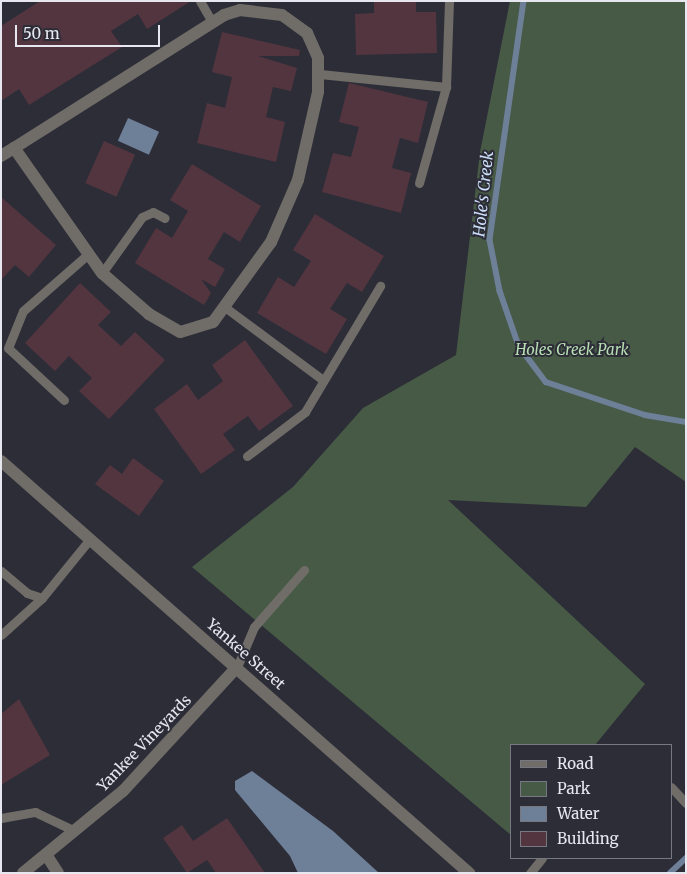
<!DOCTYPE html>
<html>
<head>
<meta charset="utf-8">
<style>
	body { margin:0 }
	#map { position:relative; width:687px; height:874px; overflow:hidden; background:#2d2d38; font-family:Merriweather,serif }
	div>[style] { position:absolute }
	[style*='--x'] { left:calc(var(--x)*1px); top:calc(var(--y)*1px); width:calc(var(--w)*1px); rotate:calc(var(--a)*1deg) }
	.green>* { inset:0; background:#475a46 }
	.water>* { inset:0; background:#6e7f98; transform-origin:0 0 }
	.stream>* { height:5.5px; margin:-2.75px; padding:0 2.75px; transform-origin:2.75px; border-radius:2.75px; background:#6e7f98 }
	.building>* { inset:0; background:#52353f; transform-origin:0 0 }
	.service>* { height:9px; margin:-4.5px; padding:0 4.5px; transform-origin:4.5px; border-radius:4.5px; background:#706d68 }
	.minor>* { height:12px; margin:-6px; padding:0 6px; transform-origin:6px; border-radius:6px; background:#706d68 }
	.tertiary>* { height:12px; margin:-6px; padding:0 6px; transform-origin:6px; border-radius:6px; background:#706d68 }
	span { translate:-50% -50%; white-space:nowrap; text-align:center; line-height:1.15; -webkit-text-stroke:4px #2d2d38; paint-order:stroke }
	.park-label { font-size:15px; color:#b6deb2; font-style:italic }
	.street-label { font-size:15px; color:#e7e8ef }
	.water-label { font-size:16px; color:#cbdefa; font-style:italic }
	.frame { position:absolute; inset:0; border:2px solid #e7e8ef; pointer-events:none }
	.legend { position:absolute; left:510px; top:744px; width:162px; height:115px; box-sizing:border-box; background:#2d2d38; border:1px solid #777881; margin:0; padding:6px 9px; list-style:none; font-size:15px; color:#e7e8ef }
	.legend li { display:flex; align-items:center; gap:10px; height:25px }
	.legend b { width:25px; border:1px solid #777881 }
	.scale { position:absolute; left:15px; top:25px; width:145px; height:22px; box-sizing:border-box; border:2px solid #e7e8ef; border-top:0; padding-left:6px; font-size:15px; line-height:18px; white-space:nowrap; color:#e7e8ef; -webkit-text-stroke:4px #2d2d38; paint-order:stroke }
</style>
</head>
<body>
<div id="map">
	<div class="green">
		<i style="clip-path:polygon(510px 1px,686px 1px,686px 482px,635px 447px,586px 507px,448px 500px,645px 684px,595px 745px,511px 745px,511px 835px,192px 567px,293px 487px,363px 408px,456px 355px,480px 152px)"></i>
	</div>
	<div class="water">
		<i style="left:128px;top:118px;width:34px;height:25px;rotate:24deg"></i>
		<i style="clip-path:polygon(252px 771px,333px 831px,379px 873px,298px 873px,290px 856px,235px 790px,235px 781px)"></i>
	</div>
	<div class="stream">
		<i style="--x:524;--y:1;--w:241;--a:98.1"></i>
		<i style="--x:490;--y:240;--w:52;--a:78.9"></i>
		<i style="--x:500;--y:291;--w:58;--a:70.9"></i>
		<i style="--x:519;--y:346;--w:45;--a:53.1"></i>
		<i style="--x:546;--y:382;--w:104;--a:18.4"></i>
		<i style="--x:645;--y:415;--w:42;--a:9.7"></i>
		<i style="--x:670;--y:873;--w:22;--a:-43"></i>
	</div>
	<div class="building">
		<i style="clip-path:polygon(40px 1px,191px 1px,147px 29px,138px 14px,111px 31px,122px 47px,29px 105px,19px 89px,1px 101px,1px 26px)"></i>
		<i style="clip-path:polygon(374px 1px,416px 1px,416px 12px,436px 12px,437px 53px,356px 55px,355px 14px,374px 13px)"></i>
		<i style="clip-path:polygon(222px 32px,300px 50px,299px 56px,258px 56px,297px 68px,291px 91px,273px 87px,266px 117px,285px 122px,276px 162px,197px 143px,207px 103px,225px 108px,232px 77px,212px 72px)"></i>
		<i style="clip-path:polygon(349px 83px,428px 102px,418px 143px,400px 138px,392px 168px,411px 173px,401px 213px,322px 192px,333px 153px,351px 157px,359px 127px,339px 122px)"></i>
		<i style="left:104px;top:141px;width:34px;height:46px;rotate:24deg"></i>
		<i style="clip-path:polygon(192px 164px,261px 206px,240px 242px,224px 232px,208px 259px,225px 269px,215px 287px,201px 279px,211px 293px,204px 305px,135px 263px,156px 228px,172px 238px,188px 211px,170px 200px)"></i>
		<i style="clip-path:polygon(1px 197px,56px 245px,29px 277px,15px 265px,1px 280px)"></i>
		<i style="clip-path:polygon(315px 214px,384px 256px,362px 292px,347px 283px,330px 309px,347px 319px,326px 354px,257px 313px,278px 277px,294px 287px,311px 261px,293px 250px)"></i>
		<i style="clip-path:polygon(80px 283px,111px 312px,98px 325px,121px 346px,135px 332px,165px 360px,109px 419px,79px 391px,92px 378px,69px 356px,55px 371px,25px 343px)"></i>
		<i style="clip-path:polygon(245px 340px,293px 406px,259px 431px,248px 416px,223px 434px,235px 450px,201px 474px,154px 409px,187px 384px,198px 400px,223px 381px,212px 365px)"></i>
		<i style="clip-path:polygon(133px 458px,164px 481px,139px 516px,95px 484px,110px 465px,122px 474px)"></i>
		<i style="clip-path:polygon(19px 699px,50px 755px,1px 785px,1px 714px)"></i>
		<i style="clip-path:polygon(227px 818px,265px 873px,216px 873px,207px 860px,187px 873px,163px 838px,182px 825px,193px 841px)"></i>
	</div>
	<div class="service">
		<i style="--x:200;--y:1;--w:24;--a:60"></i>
		<i style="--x:320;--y:74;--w:127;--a:5.9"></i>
		<i style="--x:446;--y:87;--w:86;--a:-88"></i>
		<i style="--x:419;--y:183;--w:100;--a:-74.3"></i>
		<i style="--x:102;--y:273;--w:69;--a:-54.5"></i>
		<i style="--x:142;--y:217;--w:12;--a:-24"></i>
		<i style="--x:153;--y:212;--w:13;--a:27"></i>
		<i style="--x:226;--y:308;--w:121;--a:36.6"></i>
		<i style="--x:64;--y:400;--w:76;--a:-137.1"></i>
		<i style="--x:8;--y:348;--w:40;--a:-68"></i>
		<i style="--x:23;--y:311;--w:85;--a:-41.2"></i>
		<i style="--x:247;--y:456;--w:73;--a:-37.2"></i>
		<i style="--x:305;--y:412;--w:147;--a:-59.2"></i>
		<i style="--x:1;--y:571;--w:34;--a:40"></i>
		<i style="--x:27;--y:593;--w:16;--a:18"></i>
		<i style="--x:1;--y:635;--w:55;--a:-42.1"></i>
		<i style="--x:42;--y:598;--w:76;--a:-50.9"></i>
		<i style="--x:237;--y:667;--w:43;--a:-67"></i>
		<i style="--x:254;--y:627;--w:76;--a:-48.7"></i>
		<i style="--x:671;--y:787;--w:22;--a:47"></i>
		<i style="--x:1;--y:818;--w:35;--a:-10"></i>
		<i style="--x:35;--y:812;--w:44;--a:25.4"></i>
		<i style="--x:530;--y:873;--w:19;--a:-51"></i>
	</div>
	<div class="minor">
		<i style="--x:240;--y:10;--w:42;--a:6.8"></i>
		<i style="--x:282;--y:15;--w:31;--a:36"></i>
		<i style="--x:307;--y:33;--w:27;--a:66"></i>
		<i style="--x:318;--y:58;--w:34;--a:90"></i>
		<i style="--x:318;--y:92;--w:90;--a:102.8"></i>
		<i style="--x:298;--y:180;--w:68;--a:113.5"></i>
		<i style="--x:271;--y:242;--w:99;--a:125.9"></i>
		<i style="--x:213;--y:322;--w:34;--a:163"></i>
		<i style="--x:180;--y:332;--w:36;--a:-150"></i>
		<i style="--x:149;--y:314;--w:62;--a:-138.9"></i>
		<i style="--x:102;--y:273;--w:153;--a:-125.1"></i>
		<i style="--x:14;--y:148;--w:249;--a:-32.3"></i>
		<i style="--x:224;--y:15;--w:17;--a:-17"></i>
		<i style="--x:1;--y:156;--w:15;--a:-32"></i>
		<i style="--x:47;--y:856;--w:20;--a:57"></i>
		<i style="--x:23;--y:873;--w:129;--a:-39.4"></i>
		<i style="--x:123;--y:791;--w:168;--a:-47.4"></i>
	</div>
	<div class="tertiary">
		<i style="--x:1;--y:461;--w:624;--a:41.36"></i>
	</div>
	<div class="park-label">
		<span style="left:572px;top:350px">Holes Creek Park</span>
	</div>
	<div class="street-label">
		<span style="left:246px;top:654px;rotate:41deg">Yankee Street</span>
		<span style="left:144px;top:743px;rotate:-46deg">Yankee Vineyards</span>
	</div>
	<div class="water-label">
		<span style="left:483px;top:194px;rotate:-84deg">Hole's Creek</span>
	</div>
	<div class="frame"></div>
	<ul class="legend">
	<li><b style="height:6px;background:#706d68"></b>Road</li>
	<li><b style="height:14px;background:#475a46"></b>Park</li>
	<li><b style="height:14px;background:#6e7f98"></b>Water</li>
	<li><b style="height:14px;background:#52353f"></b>Building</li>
	</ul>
	<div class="scale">50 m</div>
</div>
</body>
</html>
